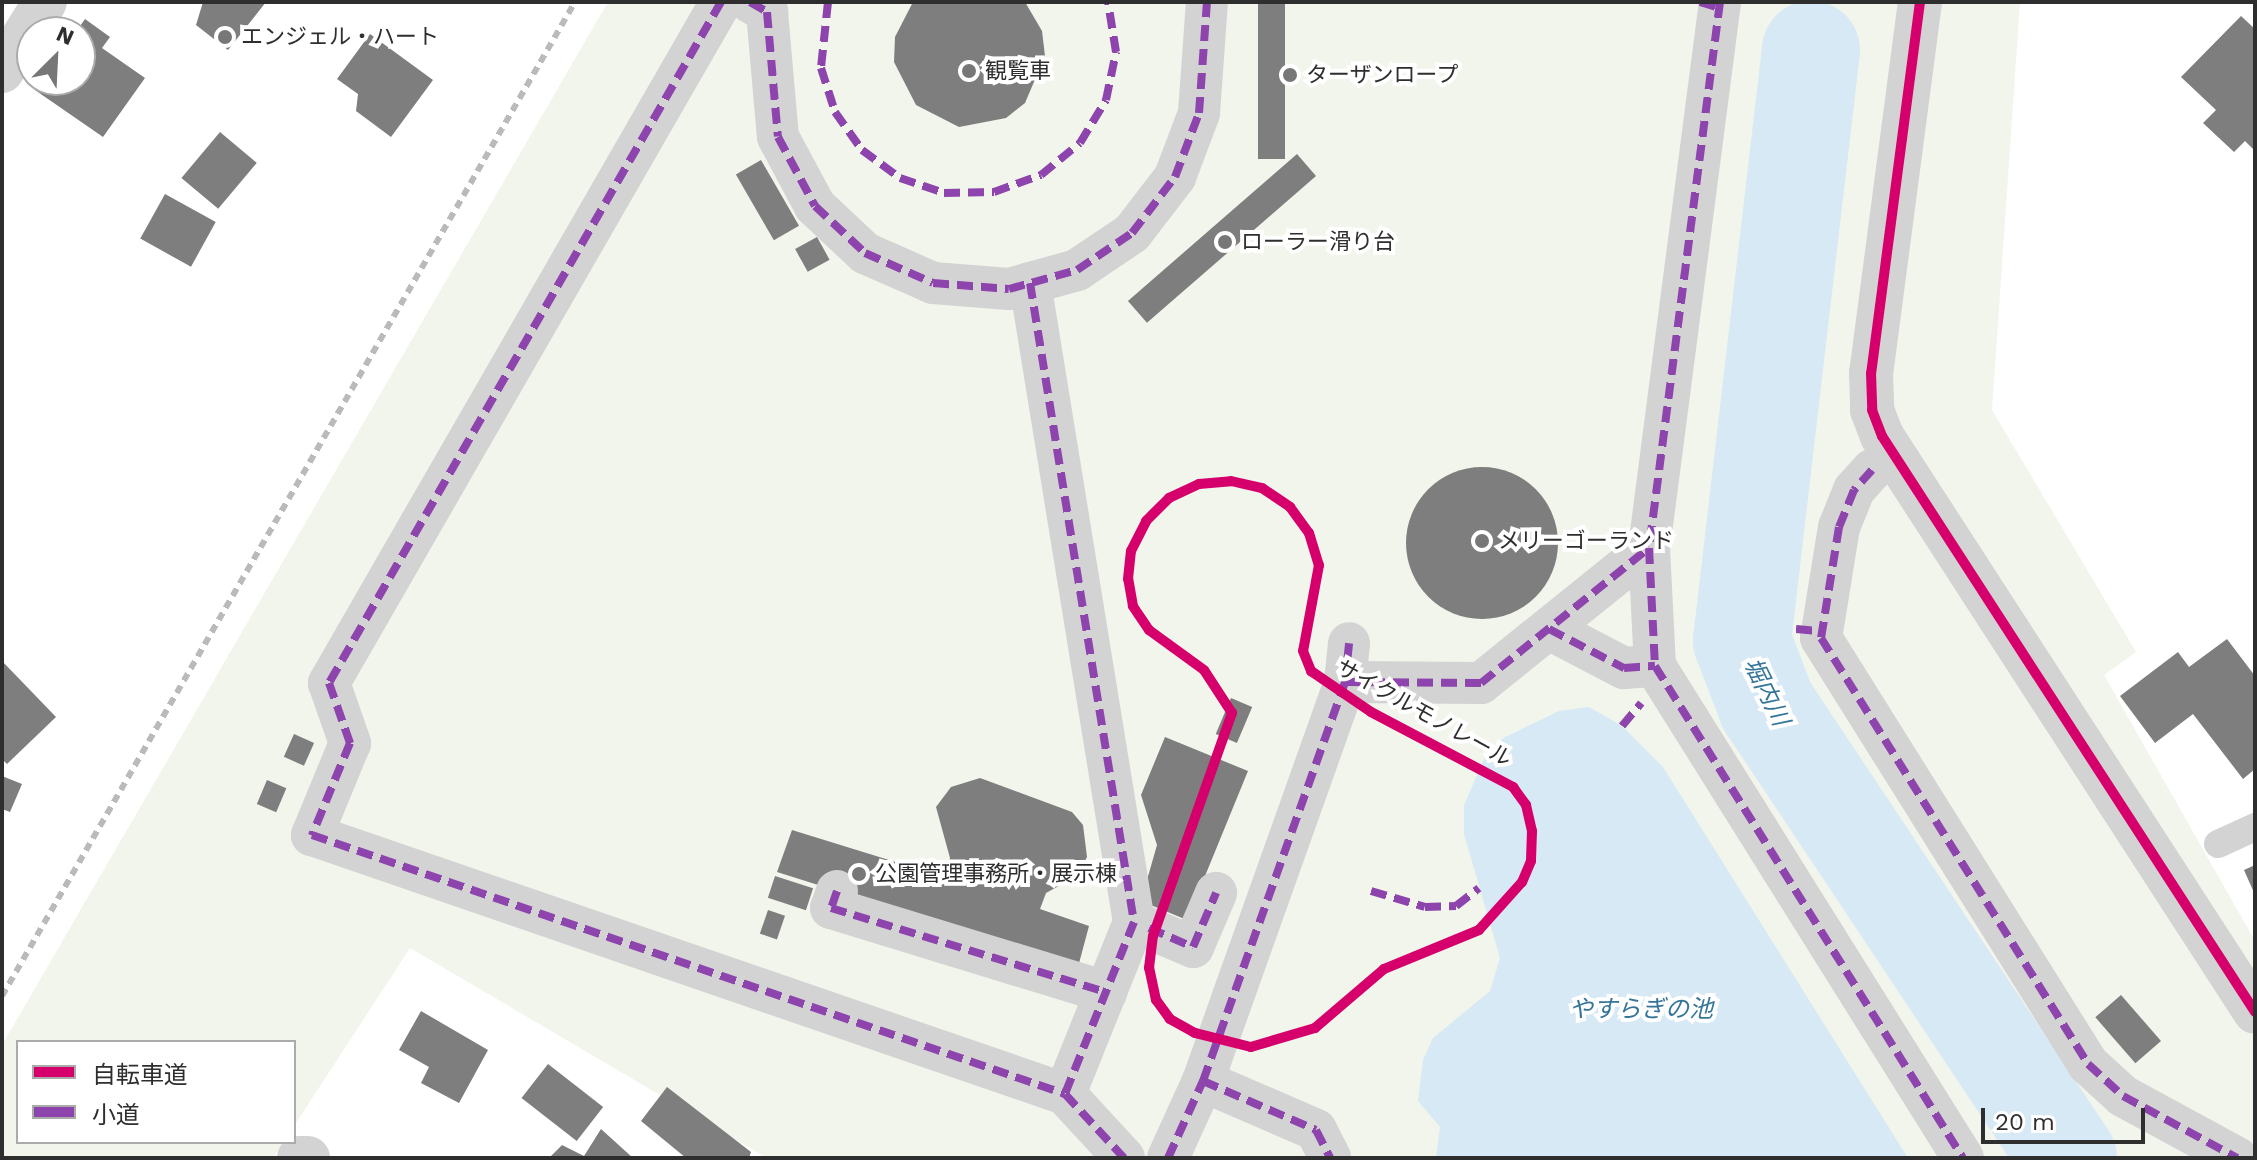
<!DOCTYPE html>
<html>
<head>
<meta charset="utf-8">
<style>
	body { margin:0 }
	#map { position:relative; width:2257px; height:1160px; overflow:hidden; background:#fff; font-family:"Work Sans","Noto Sans JP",sans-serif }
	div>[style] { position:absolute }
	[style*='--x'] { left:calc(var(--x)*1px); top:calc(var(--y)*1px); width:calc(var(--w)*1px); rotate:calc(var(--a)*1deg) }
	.green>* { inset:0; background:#f1f5eb }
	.water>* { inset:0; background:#d6e9f4 }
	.river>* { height:98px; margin:-49px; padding:0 49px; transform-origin:49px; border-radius:49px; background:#d6e9f4 }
	.building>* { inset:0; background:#7e7e7e; transform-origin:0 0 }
	.round { border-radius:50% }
	.service>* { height:28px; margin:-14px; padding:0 14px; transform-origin:14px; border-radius:14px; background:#d3d3d3 }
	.pedestrian>* { height:42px; margin:-21px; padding:0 21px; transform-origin:21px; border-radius:21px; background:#d3d3d3 }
	.minor>* { height:44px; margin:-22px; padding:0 22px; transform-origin:22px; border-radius:22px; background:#d3d3d3 }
	.rail>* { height:6px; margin-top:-3px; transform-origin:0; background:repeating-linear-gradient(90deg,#bababa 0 8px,transparent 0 14px) }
	.quiet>* { height:8px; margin-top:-4px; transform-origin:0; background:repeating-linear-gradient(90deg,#8e44ad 0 16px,transparent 0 24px) }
	.cycleway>* { height:10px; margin:-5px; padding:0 5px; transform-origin:5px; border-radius:5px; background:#d6006c }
	.dots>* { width:22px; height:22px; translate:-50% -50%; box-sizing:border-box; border:4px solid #fff; border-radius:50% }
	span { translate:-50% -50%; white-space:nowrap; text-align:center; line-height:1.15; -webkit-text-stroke:8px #fff; paint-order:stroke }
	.poi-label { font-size:22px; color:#2e2e2e }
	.left { translate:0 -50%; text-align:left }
	.street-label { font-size:22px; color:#2e2e2e }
	.water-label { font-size:24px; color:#347599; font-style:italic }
	.frame { position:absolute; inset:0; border:4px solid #2e2e2e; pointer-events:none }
	.legend { position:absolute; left:16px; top:1040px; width:280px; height:104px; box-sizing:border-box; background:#fff; border:2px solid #ababab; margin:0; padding:10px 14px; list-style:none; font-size:24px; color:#2e2e2e }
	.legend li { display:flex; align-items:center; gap:16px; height:40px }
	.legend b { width:40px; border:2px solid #ababab }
	.north { position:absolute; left:16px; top:16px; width:80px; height:80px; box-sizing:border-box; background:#fff; border:2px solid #ababab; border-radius:50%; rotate:24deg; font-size:22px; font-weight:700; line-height:32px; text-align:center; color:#2e2e2e }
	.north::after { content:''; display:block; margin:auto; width:28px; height:36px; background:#777; clip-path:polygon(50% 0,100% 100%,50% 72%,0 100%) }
	.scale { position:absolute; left:1981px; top:1108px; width:164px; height:36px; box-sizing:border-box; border:4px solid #2e2e2e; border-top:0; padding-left:10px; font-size:24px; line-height:28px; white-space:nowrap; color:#2e2e2e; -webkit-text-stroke:6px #fff; paint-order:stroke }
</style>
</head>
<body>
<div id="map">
	<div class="green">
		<i style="clip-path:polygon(608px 2px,2020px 2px,1992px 410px,2136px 652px,2104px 675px,2255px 941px,2255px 1158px,767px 1158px,410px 948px,294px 1126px,294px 1042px,18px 1042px,18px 1142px,284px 1142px,273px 1158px,2px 1158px,2px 1045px)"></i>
	</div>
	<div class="water">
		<i style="clip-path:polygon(1589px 707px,1622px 726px,1663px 767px,1908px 1158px,1436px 1158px,1440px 1127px,1418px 1101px,1423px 1060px,1433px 1038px,1490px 991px,1500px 958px,1464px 834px,1464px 805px,1485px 757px,1503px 738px,1559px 711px)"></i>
	</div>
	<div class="river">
		<i style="--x:1811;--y:50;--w:595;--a:96.66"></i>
		<i style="--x:1742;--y:641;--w:70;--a:69"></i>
		<i style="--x:1767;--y:706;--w:543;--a:56.34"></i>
	</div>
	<div class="building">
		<i style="clip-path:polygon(203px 2px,266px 2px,228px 50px,196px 25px)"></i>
		<i style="clip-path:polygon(913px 2px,1025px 2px,1042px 31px,1045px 56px,1025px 103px,1006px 118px,959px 127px,916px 105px,894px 62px,895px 37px)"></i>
		<i style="left:1258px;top:2px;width:27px;height:157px"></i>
		<i style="clip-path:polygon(2241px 16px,2255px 29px,2255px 151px,2245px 141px,2234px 152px,2203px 123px,2216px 110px,2181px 77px)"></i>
		<i style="clip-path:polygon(85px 19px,110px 37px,102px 48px,145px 78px,103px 137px,35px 90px,42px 80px,80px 80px,76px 32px)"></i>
		<i style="clip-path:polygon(370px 34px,433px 80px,391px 137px,356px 111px,358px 94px,337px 79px)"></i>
		<i style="left:220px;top:132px;width:48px;height:60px;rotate:40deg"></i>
		<i style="left:1297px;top:154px;width:29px;height:224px;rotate:49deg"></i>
		<i style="left:761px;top:160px;width:76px;height:29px;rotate:60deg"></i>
		<i style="left:165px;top:194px;width:58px;height:51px;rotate:29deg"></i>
		<i style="left:817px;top:237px;width:26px;height:25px;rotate:61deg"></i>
		<i class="round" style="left:1406px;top:467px;width:152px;height:152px"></i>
		<i style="clip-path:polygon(2227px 639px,2255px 676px,2255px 769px,2243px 779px,2193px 714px,2155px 743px,2120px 696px,2178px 652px,2189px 667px)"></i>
		<i style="clip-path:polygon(2px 661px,56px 717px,7px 764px,2px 759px)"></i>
		<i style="left:1231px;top:698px;width:23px;height:39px;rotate:23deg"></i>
		<i style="left:294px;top:734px;width:22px;height:25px;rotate:24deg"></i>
		<i style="clip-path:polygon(1165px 737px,1248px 771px,1187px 920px,1141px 901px,1157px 845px,1141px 795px)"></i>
		<i style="clip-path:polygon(2px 776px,22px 784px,10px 812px,2px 809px)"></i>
		<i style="clip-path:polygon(980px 778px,1072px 812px,1083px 825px,1087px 857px,1077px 876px,1046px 893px,1040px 909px,1089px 926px,1078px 967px,777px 872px,792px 830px,944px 877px,950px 858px,936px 807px,951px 787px)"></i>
		<i style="left:267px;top:780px;width:21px;height:26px;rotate:23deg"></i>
		<i style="clip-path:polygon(2255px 865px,2255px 895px,2244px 870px)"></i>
		<i style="left:775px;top:876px;width:40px;height:23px;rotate:18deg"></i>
		<i style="left:768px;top:910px;width:18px;height:25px;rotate:19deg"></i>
		<i style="left:2121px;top:995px;width:61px;height:34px;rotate:49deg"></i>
		<i style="clip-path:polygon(421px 1011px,488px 1050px,459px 1103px,421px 1083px,429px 1067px,399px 1050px)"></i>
		<i style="left:548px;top:1064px;width:70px;height:43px;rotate:38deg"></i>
		<i style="clip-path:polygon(667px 1087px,751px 1152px,749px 1158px,686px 1158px,641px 1121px)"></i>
		<i style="clip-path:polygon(601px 1129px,633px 1158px,549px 1158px,562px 1145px,584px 1156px)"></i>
	</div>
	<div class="service">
		<i style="--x:2218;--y:844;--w:41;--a:-24.7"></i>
	</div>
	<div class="pedestrian">
		<i style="--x:721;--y:2;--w:786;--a:119.93"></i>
		<i style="--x:329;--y:683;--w:64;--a:70.7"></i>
		<i style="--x:350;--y:743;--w:100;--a:112.4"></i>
		<i style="--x:312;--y:835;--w:796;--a:18.98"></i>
		<i style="--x:1065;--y:1094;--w:87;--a:47.3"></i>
		<i style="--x:750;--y:2;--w:20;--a:30"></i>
		<i style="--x:767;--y:12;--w:125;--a:85"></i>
		<i style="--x:778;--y:137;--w:78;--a:61.8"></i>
		<i style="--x:815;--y:206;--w:69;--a:43.2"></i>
		<i style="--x:865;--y:253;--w:74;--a:23.8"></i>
		<i style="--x:933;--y:283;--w:76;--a:4.5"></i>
		<i style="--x:1009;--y:289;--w:71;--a:-15.6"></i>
		<i style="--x:1077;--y:270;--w:66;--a:-33.9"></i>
		<i style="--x:1132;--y:233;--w:71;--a:-52.5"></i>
		<i style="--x:1175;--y:177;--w:68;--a:-69.4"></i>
		<i style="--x:1199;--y:113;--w:111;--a:-85.9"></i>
		<i style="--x:1720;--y:2;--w:551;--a:97.41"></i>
		<i style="--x:1649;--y:548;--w:118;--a:87.1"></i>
		<i style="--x:1655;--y:666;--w:580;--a:57.95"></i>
		<i style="--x:1030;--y:283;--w:647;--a:80.76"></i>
		<i style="--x:1134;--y:922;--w:185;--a:111.9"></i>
		<i style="--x:1872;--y:470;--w:27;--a:132"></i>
		<i style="--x:1854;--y:490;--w:40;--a:112"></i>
		<i style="--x:1839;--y:527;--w:112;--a:99.2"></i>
		<i style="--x:1821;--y:638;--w:503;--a:57.92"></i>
		<i style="--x:2088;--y:1064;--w:47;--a:42.4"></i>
		<i style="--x:2123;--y:1096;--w:130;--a:28.5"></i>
		<i style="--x:1549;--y:629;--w:85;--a:27.5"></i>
		<i style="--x:1624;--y:668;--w:31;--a:-4"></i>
		<i style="--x:1345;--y:682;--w:136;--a:0.4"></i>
		<i style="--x:1481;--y:683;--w:216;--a:-38.8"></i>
		<i style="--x:837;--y:891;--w:18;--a:109"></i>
		<i style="--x:831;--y:908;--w:288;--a:17"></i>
		<i style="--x:1134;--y:922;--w:64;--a:23"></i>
		<i style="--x:1193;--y:947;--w:59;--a:-66.9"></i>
		<i style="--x:1203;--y:1081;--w:123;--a:23.4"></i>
		<i style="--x:1316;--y:1130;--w:31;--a:63"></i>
		<i style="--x:1168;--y:1158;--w:85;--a:-65.6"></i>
		<i style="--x:1203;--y:1081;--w:424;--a:-70.4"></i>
		<i style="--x:1345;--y:682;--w:39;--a:-84"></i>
	</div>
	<div class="minor">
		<i style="--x:1920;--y:2;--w:374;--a:97.5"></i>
		<i style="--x:1871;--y:373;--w:37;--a:88"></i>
		<i style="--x:1872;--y:410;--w:28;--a:69"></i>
		<i style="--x:1882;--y:436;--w:686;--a:57.07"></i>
		<i style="--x:2;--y:71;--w:81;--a:-58.1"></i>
		<i style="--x:299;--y:1158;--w:9;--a:0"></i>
	</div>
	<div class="rail">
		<i style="--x:2;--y:996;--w:1147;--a:-60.04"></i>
	</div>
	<div class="quiet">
		<i style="--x:721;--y:2;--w:786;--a:119.93"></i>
		<i style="--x:329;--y:683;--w:64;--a:70.7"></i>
		<i style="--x:350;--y:743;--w:100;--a:112.4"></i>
		<i style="--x:312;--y:835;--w:796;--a:18.98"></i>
		<i style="--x:1065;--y:1094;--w:87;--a:47.3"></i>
		<i style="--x:750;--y:2;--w:20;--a:30"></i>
		<i style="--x:767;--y:12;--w:125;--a:85"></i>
		<i style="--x:778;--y:137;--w:78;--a:61.8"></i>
		<i style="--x:815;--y:206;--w:69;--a:43.2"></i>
		<i style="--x:865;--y:253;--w:74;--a:23.8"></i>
		<i style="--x:933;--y:283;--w:76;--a:4.5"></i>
		<i style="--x:1009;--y:289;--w:71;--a:-15.6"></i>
		<i style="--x:1077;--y:270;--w:66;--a:-33.9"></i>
		<i style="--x:1132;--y:233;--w:71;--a:-52.5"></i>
		<i style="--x:1175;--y:177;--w:68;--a:-69.4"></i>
		<i style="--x:1199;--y:113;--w:111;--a:-85.9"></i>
		<i style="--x:828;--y:2;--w:66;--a:96.1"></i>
		<i style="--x:821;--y:68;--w:46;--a:72.3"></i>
		<i style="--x:835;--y:112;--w:47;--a:54.6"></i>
		<i style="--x:862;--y:150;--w:47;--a:36.4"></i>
		<i style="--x:900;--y:178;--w:46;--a:18.8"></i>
		<i style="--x:944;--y:193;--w:50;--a:-1.1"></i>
		<i style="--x:994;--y:192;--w:50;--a:-19.9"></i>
		<i style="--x:1041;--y:175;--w:50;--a:-39.4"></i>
		<i style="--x:1080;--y:143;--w:50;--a:-58.8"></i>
		<i style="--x:1106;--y:100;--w:49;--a:-78.2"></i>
		<i style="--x:1116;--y:52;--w:51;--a:-99.1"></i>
		<i style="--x:1700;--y:2;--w:21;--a:17"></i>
		<i style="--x:1720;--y:2;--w:551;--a:97.41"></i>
		<i style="--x:1649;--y:548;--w:118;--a:87.1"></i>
		<i style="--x:1655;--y:666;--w:580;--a:57.95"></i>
		<i style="--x:1030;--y:283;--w:647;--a:80.76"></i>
		<i style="--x:1134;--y:922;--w:185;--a:111.9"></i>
		<i style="--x:1872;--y:470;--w:27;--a:132"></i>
		<i style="--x:1854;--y:490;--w:40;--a:112"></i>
		<i style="--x:1839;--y:527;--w:112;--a:99.2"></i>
		<i style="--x:1821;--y:638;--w:503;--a:57.92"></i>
		<i style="--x:2088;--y:1064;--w:47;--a:42.4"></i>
		<i style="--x:2123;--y:1096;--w:130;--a:28.5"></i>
		<i style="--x:1549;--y:629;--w:85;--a:27.5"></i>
		<i style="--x:1624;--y:668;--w:31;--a:-4"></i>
		<i style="--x:1796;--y:629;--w:25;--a:5"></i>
		<i style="--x:1345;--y:682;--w:136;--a:0.4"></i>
		<i style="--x:1481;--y:683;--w:216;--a:-38.8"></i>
		<i style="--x:1622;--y:726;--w:30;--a:-50"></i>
		<i style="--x:837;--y:891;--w:18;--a:109"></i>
		<i style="--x:831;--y:908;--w:288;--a:17"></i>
		<i style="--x:1371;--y:891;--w:56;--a:16.5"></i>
		<i style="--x:1425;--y:907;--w:31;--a:-2"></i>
		<i style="--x:1456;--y:906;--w:29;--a:-38"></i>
		<i style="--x:1149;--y:928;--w:48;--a:23.4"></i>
		<i style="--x:1193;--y:947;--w:59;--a:-66.9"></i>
		<i style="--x:1203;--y:1081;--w:123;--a:23.4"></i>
		<i style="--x:1316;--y:1130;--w:31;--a:63"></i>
		<i style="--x:1168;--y:1158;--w:85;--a:-65.6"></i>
		<i style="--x:1203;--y:1081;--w:424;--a:-70.4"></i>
		<i style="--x:1345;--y:682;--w:39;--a:-84"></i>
	</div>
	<div class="cycleway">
		<i style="--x:1920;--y:2;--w:374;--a:97.5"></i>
		<i style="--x:1871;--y:373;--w:37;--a:88"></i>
		<i style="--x:1872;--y:410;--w:28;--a:69"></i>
		<i style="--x:1882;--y:436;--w:686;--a:57.07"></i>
		<i style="--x:1231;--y:481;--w:32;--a:13"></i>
		<i style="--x:1262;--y:488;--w:34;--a:34"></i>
		<i style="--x:1290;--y:507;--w:32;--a:54"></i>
		<i style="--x:1309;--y:533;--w:34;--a:73"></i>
		<i style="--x:1319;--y:565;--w:87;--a:100.5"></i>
		<i style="--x:1303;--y:651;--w:22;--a:68"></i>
		<i style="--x:1311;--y:671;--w:73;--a:34.3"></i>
		<i style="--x:1371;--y:712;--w:161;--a:27.8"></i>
		<i style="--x:1513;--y:787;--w:22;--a:54"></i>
		<i style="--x:1526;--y:805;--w:27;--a:77"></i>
		<i style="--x:1532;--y:831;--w:30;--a:92"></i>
		<i style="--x:1531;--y:861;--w:23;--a:113"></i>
		<i style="--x:1522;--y:882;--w:64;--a:131.9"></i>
		<i style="--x:1479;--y:930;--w:103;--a:157.7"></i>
		<i style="--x:1384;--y:969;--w:91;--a:139.5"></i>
		<i style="--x:1315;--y:1028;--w:67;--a:163.5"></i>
		<i style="--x:1251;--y:1047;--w:58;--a:-166"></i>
		<i style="--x:1195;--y:1033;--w:29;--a:-151"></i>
		<i style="--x:1170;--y:1019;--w:24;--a:-126"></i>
		<i style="--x:1156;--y:1000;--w:33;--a:-102"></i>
		<i style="--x:1149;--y:968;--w:32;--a:-83"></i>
		<i style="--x:1153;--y:936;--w:237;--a:-70.5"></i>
		<i style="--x:1232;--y:713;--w:51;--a:-123.1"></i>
		<i style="--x:1204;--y:670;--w:68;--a:-144"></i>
		<i style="--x:1149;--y:630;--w:29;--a:-124"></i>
		<i style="--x:1133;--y:606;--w:27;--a:-100"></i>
		<i style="--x:1128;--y:579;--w:28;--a:-84"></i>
		<i style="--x:1131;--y:551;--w:34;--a:-63"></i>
		<i style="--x:1146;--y:521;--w:33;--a:-45"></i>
		<i style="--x:1169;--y:498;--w:33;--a:-25"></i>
		<i style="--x:1199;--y:484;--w:32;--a:-5"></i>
	</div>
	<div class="dots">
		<i style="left:225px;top:37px;background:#777"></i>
		<i style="left:969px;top:71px;background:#777"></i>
		<i style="left:1290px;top:75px;background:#777"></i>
		<i style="left:1225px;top:242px;background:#777"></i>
		<i style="left:1482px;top:541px;background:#777"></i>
		<i style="left:859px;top:874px;background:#777"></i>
	</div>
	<div class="poi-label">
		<span class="left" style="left:241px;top:37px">エンジェル・ハート</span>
		<span class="left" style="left:985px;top:71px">観覧車</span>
		<span class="left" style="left:1306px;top:75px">ターザンロープ</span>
		<span class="left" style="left:1241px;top:242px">ローラー滑り台</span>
		<span class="left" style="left:1498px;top:541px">メリーゴーランド</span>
		<span class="left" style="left:875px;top:874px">公園管理事務所・展示棟</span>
	</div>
	<div class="street-label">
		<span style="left:1424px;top:713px;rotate:29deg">サイクルモノレール</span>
	</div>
	<div class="water-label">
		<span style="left:1766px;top:692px;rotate:64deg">堀内川</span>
		<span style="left:1641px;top:1010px">やすらぎの池</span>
	</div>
	<div class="frame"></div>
	<ul class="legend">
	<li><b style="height:10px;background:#d6006c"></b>自転車道</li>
	<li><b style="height:10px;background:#8e44ad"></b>小道</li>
	</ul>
	<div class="north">N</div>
	<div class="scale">20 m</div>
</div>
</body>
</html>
